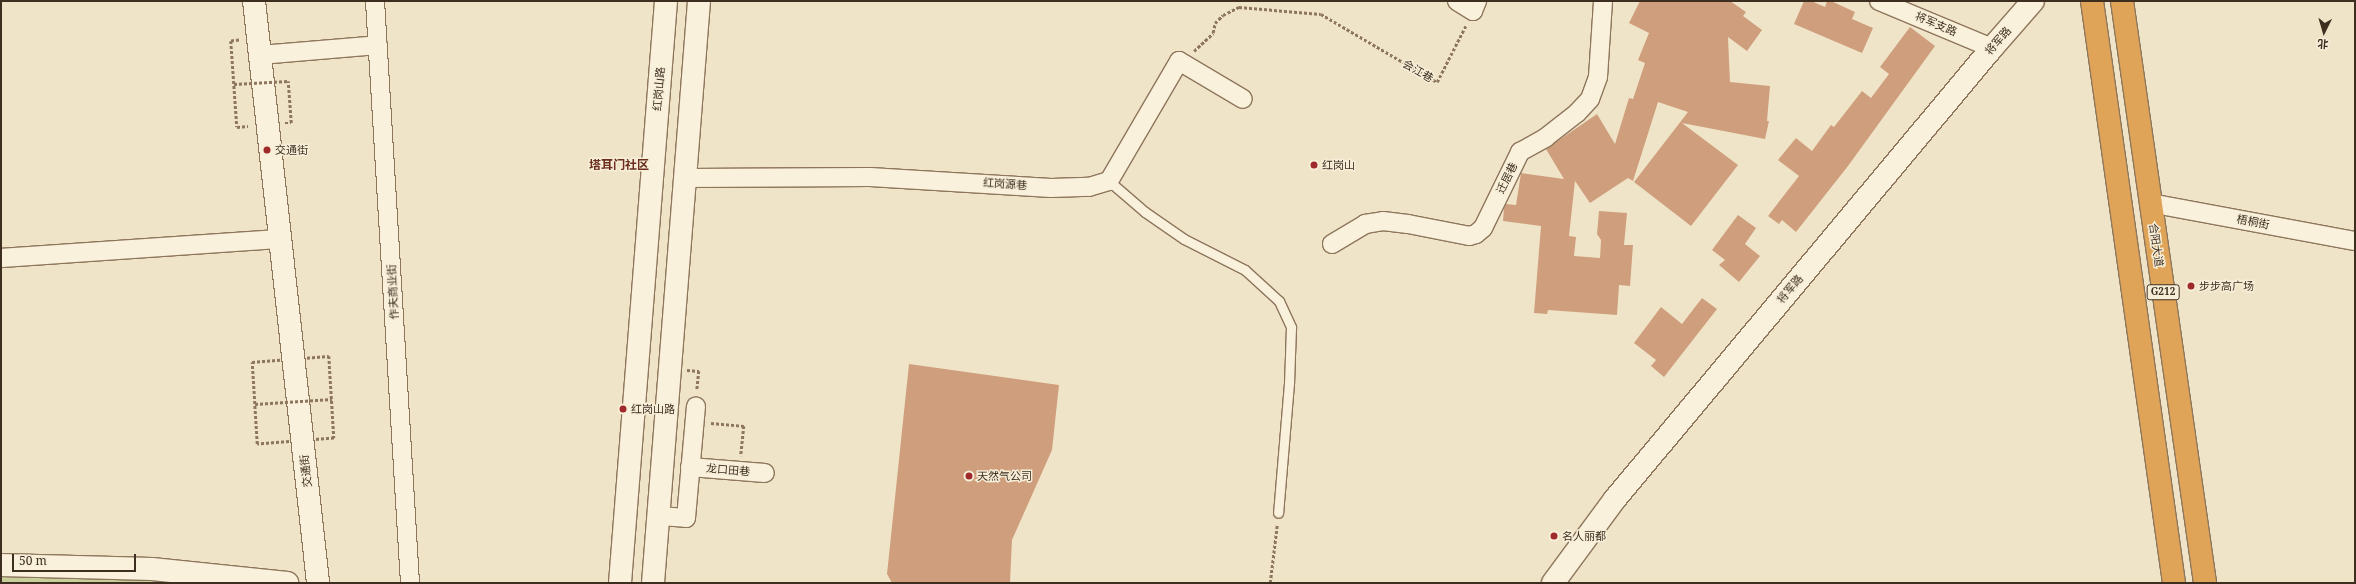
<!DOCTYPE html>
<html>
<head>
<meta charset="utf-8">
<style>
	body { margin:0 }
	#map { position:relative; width:2356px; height:584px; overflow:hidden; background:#f0e4c8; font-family:"Noto Serif","Noto Sans SC",serif }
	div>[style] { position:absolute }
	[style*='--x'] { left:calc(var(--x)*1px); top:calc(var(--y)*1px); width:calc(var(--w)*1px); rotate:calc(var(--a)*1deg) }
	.green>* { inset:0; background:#c9cf9b }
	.building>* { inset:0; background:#cf9f7d }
	.path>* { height:2.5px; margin-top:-1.25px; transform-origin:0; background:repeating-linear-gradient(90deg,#8d765c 0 3px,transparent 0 5px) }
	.roads { filter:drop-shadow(1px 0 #8d765c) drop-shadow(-1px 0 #8d765c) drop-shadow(0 1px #8d765c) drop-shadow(0 -1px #8d765c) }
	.lane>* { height:9px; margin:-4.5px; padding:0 4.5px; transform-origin:4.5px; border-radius:4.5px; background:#faf1dc }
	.street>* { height:18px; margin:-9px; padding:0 9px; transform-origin:9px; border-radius:9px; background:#faf1dc }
	.secondary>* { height:22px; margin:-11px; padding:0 11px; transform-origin:11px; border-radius:11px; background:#faf1dc }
	.highway>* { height:22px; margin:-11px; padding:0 11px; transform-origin:11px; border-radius:11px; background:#e0a458 }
	.path-bridge>* { height:2.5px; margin-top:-1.25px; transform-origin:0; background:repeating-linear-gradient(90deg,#8d765c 0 3px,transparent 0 5px) }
	.dots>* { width:11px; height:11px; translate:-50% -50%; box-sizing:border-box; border:2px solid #f7eed8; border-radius:50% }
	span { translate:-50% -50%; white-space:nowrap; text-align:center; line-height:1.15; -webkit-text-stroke:3px #f7eed8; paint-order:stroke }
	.shield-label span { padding:1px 3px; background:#f7eed8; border:1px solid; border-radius:3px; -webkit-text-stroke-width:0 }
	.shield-label { font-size:10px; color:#3d2e20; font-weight:700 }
	.street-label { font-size:11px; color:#3d2e20 }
	.poi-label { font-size:11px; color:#3d2e20 }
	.left { translate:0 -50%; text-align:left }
	.neighbourhood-label { font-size:12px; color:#6b2e1e; font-weight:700 }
	.frame { position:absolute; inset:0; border:2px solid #3d2e20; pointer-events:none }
	.north { position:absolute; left:2304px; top:12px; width:40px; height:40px; -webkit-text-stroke:3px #f7eed8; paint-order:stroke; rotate:185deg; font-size:11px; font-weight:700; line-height:16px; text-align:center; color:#3d2e20 }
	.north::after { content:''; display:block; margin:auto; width:14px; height:18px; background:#3d2e20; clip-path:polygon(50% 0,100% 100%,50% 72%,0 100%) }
	.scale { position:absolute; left:12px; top:554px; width:124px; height:18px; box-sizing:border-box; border:2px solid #3d2e20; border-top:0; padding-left:5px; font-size:12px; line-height:14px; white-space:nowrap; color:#3d2e20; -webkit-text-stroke:3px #f7eed8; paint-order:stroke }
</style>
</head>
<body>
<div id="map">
	<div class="green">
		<i style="clip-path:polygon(1px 565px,152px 569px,151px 583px,1px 583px)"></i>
	</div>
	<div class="building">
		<i style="clip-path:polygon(1640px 1px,1730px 1px,1746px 12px,1743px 16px,1762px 30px,1747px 51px,1728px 37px,1730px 82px,1770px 86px,1767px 121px,1769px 121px,1765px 139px,1682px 123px,1738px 165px,1691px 226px,1634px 182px,1688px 112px,1658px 102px,1633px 181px,1628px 178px,1590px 203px,1575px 181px,1569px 236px,1576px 237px,1574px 256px,1600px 258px,1601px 240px,1597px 234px,1599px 211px,1627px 213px,1624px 245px,1633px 245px,1630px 286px,1619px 285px,1617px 315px,1548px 310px,1547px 314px,1534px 313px,1541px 226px,1503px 221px,1504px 208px,1506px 204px,1516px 205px,1521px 173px,1564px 179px,1546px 149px,1597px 114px,1615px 144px,1629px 98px,1633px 99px,1645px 63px,1638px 60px,1649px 33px,1629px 23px)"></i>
		<i style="clip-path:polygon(1804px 1px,1811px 1px,1825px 7px,1827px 1px,1831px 1px,1855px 12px,1852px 19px,1873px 28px,1862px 53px,1794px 24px)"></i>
		<i style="clip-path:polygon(1910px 27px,1935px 46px,1848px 166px,1796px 232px,1782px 220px,1779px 224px,1768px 216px,1799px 176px,1778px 160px,1796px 138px,1812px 151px,1831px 125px,1834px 127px,1862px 91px,1871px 98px,1889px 74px,1880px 67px)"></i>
		<i style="clip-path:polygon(1738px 215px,1756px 228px,1745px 244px,1760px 256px,1739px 282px,1719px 265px,1725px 260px,1712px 250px)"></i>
		<i style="clip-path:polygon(1702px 298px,1717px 309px,1664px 377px,1651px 366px,1656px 360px,1634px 343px,1661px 307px,1682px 324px)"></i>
		<i style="clip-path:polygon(909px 364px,1059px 385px,1052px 450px,1012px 540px,1010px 583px,892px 583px,887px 574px)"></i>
	</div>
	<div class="path">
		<i style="--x:239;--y:40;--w:8;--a:173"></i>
		<i style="--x:231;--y:41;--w:86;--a:86"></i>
		<i style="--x:237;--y:127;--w:11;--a:-5"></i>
		<i style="--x:1194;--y:51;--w:26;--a:-43"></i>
		<i style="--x:1213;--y:33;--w:10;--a:-79"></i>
		<i style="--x:1215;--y:23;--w:11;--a:-45"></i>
		<i style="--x:1223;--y:15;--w:18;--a:-27"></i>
		<i style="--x:1239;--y:7;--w:82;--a:4.9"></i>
		<i style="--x:1321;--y:14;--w:134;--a:30.4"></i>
		<i style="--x:1437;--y:82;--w:64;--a:-63"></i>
		<i style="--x:285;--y:123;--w:6;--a:0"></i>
		<i style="--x:291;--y:123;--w:42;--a:-94.1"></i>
		<i style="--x:329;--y:356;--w:82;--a:86.5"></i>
		<i style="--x:334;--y:438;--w:77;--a:175.5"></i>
		<i style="--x:257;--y:444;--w:82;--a:-93.5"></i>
		<i style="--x:252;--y:362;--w:77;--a:-4.5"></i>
		<i style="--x:687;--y:370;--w:12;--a:5"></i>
		<i style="--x:699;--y:371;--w:19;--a:96"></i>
		<i style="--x:711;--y:423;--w:33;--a:5"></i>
		<i style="--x:744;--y:426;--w:30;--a:96"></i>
		<i style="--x:1270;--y:583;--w:58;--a:-83.1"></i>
	</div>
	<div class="roads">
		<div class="lane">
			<i style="--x:1109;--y:181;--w:48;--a:40.7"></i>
			<i style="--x:1145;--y:212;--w:47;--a:34.7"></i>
			<i style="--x:1184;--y:239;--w:68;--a:26.9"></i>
			<i style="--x:1245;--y:270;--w:46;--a:42.4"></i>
			<i style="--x:1279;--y:301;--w:29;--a:65"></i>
			<i style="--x:1291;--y:327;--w:56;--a:92"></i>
			<i style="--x:1289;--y:383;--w:130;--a:94.8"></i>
		</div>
		<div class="street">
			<i style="--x:375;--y:1;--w:583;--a:86.56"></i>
			<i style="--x:1457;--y:1;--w:19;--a:32"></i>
			<i style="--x:1473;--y:11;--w:11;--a:-68"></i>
			<i style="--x:1879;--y:1;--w:122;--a:22.6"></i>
			<i style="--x:260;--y:55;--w:118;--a:-4.8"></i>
			<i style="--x:687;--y:178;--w:183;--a:-0.3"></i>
			<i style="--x:870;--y:177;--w:181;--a:3.5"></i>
			<i style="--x:1051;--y:188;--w:38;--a:-2"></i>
			<i style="--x:1089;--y:187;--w:21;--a:-17"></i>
			<i style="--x:1109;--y:181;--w:139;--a:-59.7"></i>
			<i style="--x:1179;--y:61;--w:74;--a:30.7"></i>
			<i style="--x:2150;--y:203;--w:208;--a:10.5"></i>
			<i style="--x:1332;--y:244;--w:39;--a:-31"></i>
			<i style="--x:1365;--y:224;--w:18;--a:-9"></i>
			<i style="--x:1383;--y:221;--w:25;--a:7"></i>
			<i style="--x:1408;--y:224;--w:62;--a:11.1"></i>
			<i style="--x:1469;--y:236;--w:7;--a:-16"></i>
			<i style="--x:1476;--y:234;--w:9;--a:-41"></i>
			<i style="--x:1483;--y:228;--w:85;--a:-64"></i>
			<i style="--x:1520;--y:152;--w:29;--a:-29"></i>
			<i style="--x:1545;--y:138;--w:41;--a:-38"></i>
			<i style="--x:1577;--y:113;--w:19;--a:-47"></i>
			<i style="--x:1590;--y:99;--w:23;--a:-70"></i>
			<i style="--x:1598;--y:77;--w:76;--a:-86.2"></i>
			<i style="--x:1;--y:258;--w:280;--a:-3.9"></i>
			<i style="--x:690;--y:467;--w:75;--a:4.6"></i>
			<i style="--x:659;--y:516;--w:27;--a:4"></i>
			<i style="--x:686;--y:518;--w:112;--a:-84.9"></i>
		</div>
		<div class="secondary">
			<i style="--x:254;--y:1;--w:586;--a:83.72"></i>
			<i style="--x:1;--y:565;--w:151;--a:1.5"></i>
			<i style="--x:152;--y:569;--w:136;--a:5.9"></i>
			<i style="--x:620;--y:583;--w:584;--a:-85.48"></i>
			<i style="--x:653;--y:583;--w:584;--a:-85.48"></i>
			<i style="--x:1553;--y:583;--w:104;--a:-53.6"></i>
			<i style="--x:1615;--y:499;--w:588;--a:-50.11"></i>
			<i style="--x:1992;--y:48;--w:62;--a:-48.9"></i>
		</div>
		<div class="highway">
			<i style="--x:2092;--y:1;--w:588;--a:81.98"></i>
			<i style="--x:2122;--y:1;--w:588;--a:81.88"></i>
		</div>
	</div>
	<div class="path-bridge">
		<i style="--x:234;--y:84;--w:54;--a:-3.2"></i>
		<i style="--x:255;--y:404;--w:77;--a:-3.7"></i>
	</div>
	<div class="dots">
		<i style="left:267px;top:150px;background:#9e2a2b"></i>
		<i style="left:1314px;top:165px;background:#9e2a2b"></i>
		<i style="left:2191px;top:286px;background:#9e2a2b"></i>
		<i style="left:623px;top:409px;background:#9e2a2b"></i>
		<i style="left:969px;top:476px;background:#9e2a2b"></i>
		<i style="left:1554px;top:536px;background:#9e2a2b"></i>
	</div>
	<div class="shield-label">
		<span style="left:2163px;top:292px">G212</span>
	</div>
	<div class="street-label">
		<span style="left:1936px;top:24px;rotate:23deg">将军支路</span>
		<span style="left:1998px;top:41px;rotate:-49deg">将军路</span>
		<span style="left:1418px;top:71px;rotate:30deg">会江巷</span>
		<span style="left:659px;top:89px;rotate:-85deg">红岗山路</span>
		<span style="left:1507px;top:178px;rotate:-64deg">迁居巷</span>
		<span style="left:1005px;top:184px;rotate:4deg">红岗源巷</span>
		<span style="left:2253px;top:222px;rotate:11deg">梧桐街</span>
		<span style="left:2156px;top:245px;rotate:82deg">合阳大道</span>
		<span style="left:1790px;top:289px;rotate:-50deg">将军路</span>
		<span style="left:393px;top:292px;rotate:-93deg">作夫商业街</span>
		<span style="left:728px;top:470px;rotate:5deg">龙口田巷</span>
		<span style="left:306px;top:471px;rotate:-96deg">交通街</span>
	</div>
	<div class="poi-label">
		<span class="left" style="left:275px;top:150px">交通街</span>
		<span class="left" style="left:1322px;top:165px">红岗山</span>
		<span class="left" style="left:2199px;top:286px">步步高广场</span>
		<span class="left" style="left:631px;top:409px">红岗山路</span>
		<span class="left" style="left:977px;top:476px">天然气公司</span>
		<span class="left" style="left:1562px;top:536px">名人丽都</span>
	</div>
	<div class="neighbourhood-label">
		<span style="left:619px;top:165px">塔耳门社区</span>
	</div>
	<div class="frame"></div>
	<div class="north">北</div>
	<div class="scale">50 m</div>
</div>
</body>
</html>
